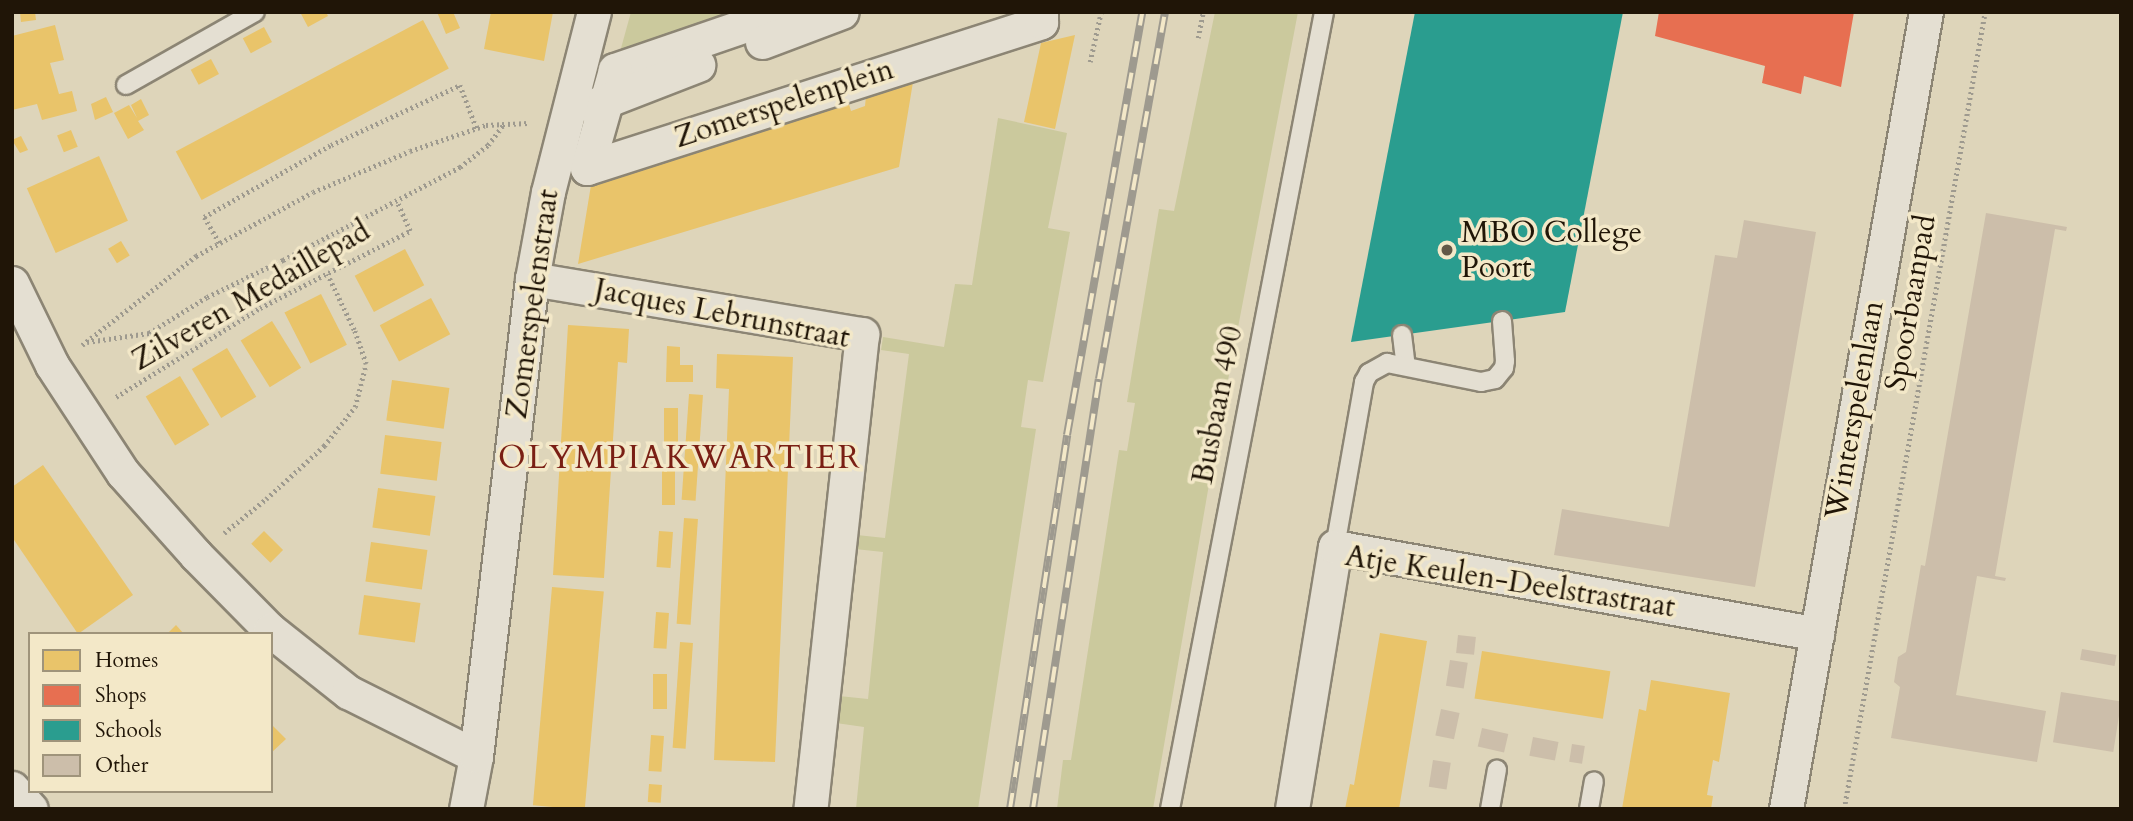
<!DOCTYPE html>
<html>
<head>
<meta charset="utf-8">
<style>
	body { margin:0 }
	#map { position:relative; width:2133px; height:821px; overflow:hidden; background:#ded5ba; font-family:Cardo,serif }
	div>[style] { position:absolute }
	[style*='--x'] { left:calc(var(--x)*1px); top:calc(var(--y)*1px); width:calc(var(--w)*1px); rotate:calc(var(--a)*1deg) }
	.green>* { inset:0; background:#cbc99d }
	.homes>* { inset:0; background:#e9c46a; transform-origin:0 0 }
	.shops>* { inset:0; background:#e76f51 }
	.schools>* { inset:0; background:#2a9d8f }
	.building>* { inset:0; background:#ccbeaa; transform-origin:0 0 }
	.path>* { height:4.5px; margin-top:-2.25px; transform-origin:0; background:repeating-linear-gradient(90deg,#9e9a8f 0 2px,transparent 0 5.5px) }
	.roads { filter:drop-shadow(2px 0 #8c8574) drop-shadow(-2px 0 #8c8574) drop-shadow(0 2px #8c8574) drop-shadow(0 -2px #8c8574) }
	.lane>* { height:18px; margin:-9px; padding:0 9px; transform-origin:9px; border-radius:9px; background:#e4dfd2 }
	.street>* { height:33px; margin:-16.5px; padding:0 16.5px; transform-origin:16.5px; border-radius:16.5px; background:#e4dfd2 }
	.rail>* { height:8px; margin-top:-4px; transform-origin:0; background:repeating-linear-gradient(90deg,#f3e8c8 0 16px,#9e9a8f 0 32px); box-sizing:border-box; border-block:2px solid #9e9a8f }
	.dots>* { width:19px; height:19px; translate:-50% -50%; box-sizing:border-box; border:4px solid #f3e8c8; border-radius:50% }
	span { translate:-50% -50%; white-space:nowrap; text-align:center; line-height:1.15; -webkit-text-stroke:7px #f3e8c8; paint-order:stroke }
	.street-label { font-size:30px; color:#201507 }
	.poi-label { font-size:30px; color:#201507 }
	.left { translate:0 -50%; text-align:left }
	.neighbourhood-label { font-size:32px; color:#7a1f14; letter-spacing:2px }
	.frame { position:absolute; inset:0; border:14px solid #201507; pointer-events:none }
	.legend { position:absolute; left:28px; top:632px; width:245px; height:161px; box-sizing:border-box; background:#f3e8c8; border:2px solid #9f947b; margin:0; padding:9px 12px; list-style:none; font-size:21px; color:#201507 }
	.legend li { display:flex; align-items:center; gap:14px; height:35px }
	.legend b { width:35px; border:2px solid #9f947b }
</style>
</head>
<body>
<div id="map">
	<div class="green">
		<i style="clip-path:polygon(631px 12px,784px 12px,615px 70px)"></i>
		<i style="clip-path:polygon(1215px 12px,1298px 12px,1217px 438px,1153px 809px,1057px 809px,1063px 760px,1071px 760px,1119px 450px,1127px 451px,1135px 403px,1127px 402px,1159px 209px,1174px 211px)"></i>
		<i style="clip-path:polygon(998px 118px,1067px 133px,1048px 228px,1070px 232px,1043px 382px,1028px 380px,1021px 427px,1036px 429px,978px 809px,856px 809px,864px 727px,836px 723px,839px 696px,868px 699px,883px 552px,855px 549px,857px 535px,885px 538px,909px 354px,881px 350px,883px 337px,944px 347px,955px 284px,972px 285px)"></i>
	</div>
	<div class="homes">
		<i style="clip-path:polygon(20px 12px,35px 12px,36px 20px,21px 22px)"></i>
		<i style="clip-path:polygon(300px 12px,326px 12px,328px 16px,308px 27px)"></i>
		<i style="clip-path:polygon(437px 12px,453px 12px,460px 28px,446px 34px)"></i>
		<i style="clip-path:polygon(491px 12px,553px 12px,544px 61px,484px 49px)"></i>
		<i style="left:423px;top:20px;width:55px;height:280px;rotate:62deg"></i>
		<i style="clip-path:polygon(55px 25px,64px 60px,50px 63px,59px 94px,72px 91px,77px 111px,42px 120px,37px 104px,12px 110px,12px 36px)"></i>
		<i style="left:264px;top:27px;width:17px;height:24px;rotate:62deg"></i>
		<i style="clip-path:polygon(1075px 35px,1055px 129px,1024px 122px,1041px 43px)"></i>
		<i style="left:211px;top:59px;width:17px;height:23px;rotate:62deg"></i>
		<i style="clip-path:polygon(913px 82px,899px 167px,578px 264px,592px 179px,848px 101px,851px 111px,865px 106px,866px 96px)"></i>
		<i style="clip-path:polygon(106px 97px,113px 112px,95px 120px,91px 104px)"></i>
		<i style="clip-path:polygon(141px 99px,149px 115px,138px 121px,144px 130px,128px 139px,114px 113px,129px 105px,137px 118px,131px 105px)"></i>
		<i style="left:71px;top:130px;width:18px;height:15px;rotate:68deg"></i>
		<i style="clip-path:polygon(21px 136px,28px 150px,20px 153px,12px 140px)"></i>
		<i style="left:99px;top:156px;width:71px;height:79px;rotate:66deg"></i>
		<i style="left:121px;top:241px;width:17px;height:15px;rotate:59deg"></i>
		<i style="left:405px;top:249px;width:41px;height:57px;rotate:62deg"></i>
		<i style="left:321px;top:294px;width:57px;height:41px;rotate:63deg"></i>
		<i style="left:431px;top:298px;width:41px;height:58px;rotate:62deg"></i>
		<i style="left:272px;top:321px;width:55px;height:37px;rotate:58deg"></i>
		<i style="clip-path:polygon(568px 325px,629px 329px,627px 363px,618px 362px,604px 578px,553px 575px)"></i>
		<i style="clip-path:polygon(667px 346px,680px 347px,680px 365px,693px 365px,693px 382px,666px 382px)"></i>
		<i style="left:227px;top:348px;width:57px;height:41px;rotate:59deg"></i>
		<i style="clip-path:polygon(717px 354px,793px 357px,775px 762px,714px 760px,729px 389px,716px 388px)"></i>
		<i style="left:180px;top:376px;width:57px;height:40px;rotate:59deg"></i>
		<i style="left:392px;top:380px;width:58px;height:41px;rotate:8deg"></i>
		<i style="left:689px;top:394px;width:14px;height:106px;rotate:4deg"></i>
		<i style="left:664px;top:408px;width:14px;height:35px"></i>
		<i style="left:385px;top:435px;width:57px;height:39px;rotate:7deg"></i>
		<i style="clip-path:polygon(43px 465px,133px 595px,78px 634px,12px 537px,12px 487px)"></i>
		<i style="left:662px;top:470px;width:13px;height:35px"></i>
		<i style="left:378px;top:488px;width:58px;height:40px;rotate:8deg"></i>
		<i style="left:684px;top:518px;width:14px;height:106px;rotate:4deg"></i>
		<i style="left:264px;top:531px;width:27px;height:18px;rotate:45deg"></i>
		<i style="left:659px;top:531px;width:14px;height:36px;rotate:4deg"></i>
		<i style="left:371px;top:542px;width:57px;height:40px;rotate:8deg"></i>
		<i style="left:552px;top:587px;width:52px;height:219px;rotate:5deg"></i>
		<i style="left:364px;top:595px;width:57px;height:40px;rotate:8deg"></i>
		<i style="left:656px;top:612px;width:13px;height:36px;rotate:4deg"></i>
		<i style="clip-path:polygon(176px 625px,184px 634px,167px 634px)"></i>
		<i style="clip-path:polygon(1380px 633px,1427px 641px,1399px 809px,1345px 809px,1350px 784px,1354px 785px)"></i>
		<i style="left:680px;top:642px;width:13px;height:106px;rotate:4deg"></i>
		<i style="left:1482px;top:651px;width:130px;height:48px;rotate:9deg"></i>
		<i style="left:653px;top:674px;width:14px;height:35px"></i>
		<i style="clip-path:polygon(1651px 680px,1730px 693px,1719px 762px,1713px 760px,1707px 795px,1713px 796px,1711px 809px,1622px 809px,1639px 709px,1646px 711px)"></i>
		<i style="clip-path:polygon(271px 724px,286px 739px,271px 753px)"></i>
		<i style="left:651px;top:735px;width:13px;height:36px;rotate:4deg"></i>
		<i style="left:649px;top:784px;width:13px;height:18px;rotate:4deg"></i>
	</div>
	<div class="shops">
		<i style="clip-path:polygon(1659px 12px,1854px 12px,1841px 87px,1804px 76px,1801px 94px,1762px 83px,1765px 66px,1655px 36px)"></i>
	</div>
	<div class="schools">
		<i style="clip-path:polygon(1415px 12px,1623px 12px,1565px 312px,1351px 342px)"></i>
	</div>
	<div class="building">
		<i style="clip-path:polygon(1986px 213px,2067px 227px,2066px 231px,2055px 229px,1995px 576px,2006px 578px,2005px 581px,1977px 576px,1956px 695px,2046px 711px,2037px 762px,1891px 738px,1900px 687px,1894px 682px,1898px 657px,1906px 652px,1921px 565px,1925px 566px)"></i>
		<i style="clip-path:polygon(1744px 220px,1816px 232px,1755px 587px,1554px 555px,1562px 509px,1669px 527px,1715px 255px,1737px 258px)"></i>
		<i style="left:1458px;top:635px;width:18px;height:18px;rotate:6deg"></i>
		<i style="left:2082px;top:649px;width:35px;height:11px;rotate:10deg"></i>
		<i style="left:1450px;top:660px;width:18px;height:26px;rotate:9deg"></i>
		<i style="left:2061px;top:692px;width:61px;height:51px;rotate:9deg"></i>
		<i style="left:1441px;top:709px;width:19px;height:27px;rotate:12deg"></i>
		<i style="left:1482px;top:728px;width:27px;height:19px;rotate:13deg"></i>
		<i style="left:1533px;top:737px;width:26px;height:19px;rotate:11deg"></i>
		<i style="left:1572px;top:744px;width:13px;height:18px;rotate:9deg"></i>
		<i style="left:1433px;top:760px;width:18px;height:27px;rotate:9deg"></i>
	</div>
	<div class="path">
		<i style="--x:1198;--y:38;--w:26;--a:-79"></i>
		<i style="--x:1090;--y:62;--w:51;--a:-77.6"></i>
		<i style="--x:219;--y:243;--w:30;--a:-120"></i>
		<i style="--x:204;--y:217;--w:146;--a:-29.6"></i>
		<i style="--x:331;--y:145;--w:142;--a:-24.9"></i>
		<i style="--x:460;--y:85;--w:47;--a:68.9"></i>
		<i style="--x:87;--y:342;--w:63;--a:-8.3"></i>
		<i style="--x:149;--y:333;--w:68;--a:-31.8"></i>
		<i style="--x:207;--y:297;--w:85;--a:-26"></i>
		<i style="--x:283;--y:260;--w:200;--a:-27.7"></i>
		<i style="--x:460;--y:167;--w:36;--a:-38"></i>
		<i style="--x:488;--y:145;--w:26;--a:-53"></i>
		<i style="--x:82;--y:345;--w:145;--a:-38"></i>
		<i style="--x:196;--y:256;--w:133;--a:-28.7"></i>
		<i style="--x:313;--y:192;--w:105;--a:-22.9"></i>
		<i style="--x:410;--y:151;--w:80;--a:-18.9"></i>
		<i style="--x:486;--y:125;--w:42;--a:-2.7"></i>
		<i style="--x:116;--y:397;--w:169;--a:-31.7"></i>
		<i style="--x:260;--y:308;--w:169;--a:-27.2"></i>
		<i style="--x:410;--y:231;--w:32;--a:-114"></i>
		<i style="--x:224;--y:533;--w:54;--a:-39"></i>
		<i style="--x:266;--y:499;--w:79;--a:-42.4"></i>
		<i style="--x:324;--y:446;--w:50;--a:-51.5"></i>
		<i style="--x:355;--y:407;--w:44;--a:-75.7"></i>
		<i style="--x:366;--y:364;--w:36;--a:-109"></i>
		<i style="--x:354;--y:330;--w:62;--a:-115.7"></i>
		<i style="--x:1844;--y:809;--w:809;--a:-79.97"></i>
	</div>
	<div class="roads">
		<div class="lane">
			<i style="--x:126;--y:85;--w:148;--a:-29.5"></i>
			<i style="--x:1402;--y:335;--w:31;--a:83"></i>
			<i style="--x:1335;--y:547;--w:168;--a:-80"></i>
			<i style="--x:1364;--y:382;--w:10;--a:-61"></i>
			<i style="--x:1369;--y:373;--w:21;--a:-29"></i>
			<i style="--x:1387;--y:363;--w:96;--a:11.4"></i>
			<i style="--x:1481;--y:382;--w:14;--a:-12"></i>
			<i style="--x:1495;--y:379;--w:14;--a:-51"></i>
			<i style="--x:1504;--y:368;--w:7;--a:-82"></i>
			<i style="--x:1505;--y:361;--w:40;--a:-94.3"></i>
			<i style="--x:1170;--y:809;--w:812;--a:-79.06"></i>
			<i style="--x:1490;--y:809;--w:40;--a:-80"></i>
			<i style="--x:1589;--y:809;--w:28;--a:-80"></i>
		</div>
		<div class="street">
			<i style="--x:784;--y:12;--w:179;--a:161.1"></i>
			<i style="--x:615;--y:70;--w:102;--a:105.9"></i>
			<i style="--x:587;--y:168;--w:477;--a:-17.8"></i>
			<i style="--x:1041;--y:22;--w:10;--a:-90"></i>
			<i style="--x:762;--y:42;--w:85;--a:-20.6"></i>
			<i style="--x:592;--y:106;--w:114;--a:-21.1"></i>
			<i style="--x:532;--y:279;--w:335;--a:9.5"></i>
			<i style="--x:862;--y:334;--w:478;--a:96.2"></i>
			<i style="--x:12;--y:283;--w:91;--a:64"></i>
			<i style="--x:52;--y:365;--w:129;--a:56.7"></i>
			<i style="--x:123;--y:473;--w:110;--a:48.3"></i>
			<i style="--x:196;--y:555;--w:105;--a:45.4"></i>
			<i style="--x:270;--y:630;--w:100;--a:38.5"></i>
			<i style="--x:348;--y:692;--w:143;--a:26.6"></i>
			<i style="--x:12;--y:788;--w:28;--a:48"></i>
			<i style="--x:466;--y:809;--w:54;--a:-79.3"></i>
			<i style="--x:476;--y:756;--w:480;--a:-83.3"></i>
			<i style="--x:532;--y:279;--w:88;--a:-79.6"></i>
			<i style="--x:548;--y:192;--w:186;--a:-75.7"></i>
			<i style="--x:1292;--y:809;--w:266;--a:-80.7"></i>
			<i style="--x:1335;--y:547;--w:490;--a:10.2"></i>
			<i style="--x:1786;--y:809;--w:809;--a:-80.04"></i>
		</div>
	</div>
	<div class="rail">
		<i style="--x:1010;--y:809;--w:378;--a:-81.3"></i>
		<i style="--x:1067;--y:435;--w:430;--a:-79.9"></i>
		<i style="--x:1033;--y:809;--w:435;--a:-81.3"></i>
		<i style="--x:1099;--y:379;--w:373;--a:-79.8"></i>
	</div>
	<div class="dots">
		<i style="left:1447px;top:250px;background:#625846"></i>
	</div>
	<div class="street-label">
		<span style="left:784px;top:104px;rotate:-18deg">Zomerspelenplein</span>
		<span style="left:251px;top:296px;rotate:-30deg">Zilveren Medaillepad</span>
		<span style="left:1911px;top:303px;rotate:-80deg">Spoorbaanpad</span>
		<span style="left:533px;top:304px;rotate:-82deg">Zomerspelenstraat</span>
		<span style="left:722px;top:314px;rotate:11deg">Jacques Lebrunstraat</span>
		<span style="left:1218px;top:405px;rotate:-79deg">Busbaan 490</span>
		<span style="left:1855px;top:410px;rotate:-80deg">Winterspelenlaan</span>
		<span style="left:1510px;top:582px;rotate:9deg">Atje Keulen-Deelstrastraat</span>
	</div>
	<div class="poi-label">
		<span class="left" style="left:1461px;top:250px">MBO College<br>Poort</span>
	</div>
	<div class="neighbourhood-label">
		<span style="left:680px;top:458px">OLYMPIAKWARTIER</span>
	</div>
	<div class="frame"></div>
	<ul class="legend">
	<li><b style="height:19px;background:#e9c46a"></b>Homes</li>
	<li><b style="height:19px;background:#e76f51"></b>Shops</li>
	<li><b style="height:19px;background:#2a9d8f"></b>Schools</li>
	<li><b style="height:19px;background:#ccbeaa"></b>Other</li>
	</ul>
</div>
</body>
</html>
